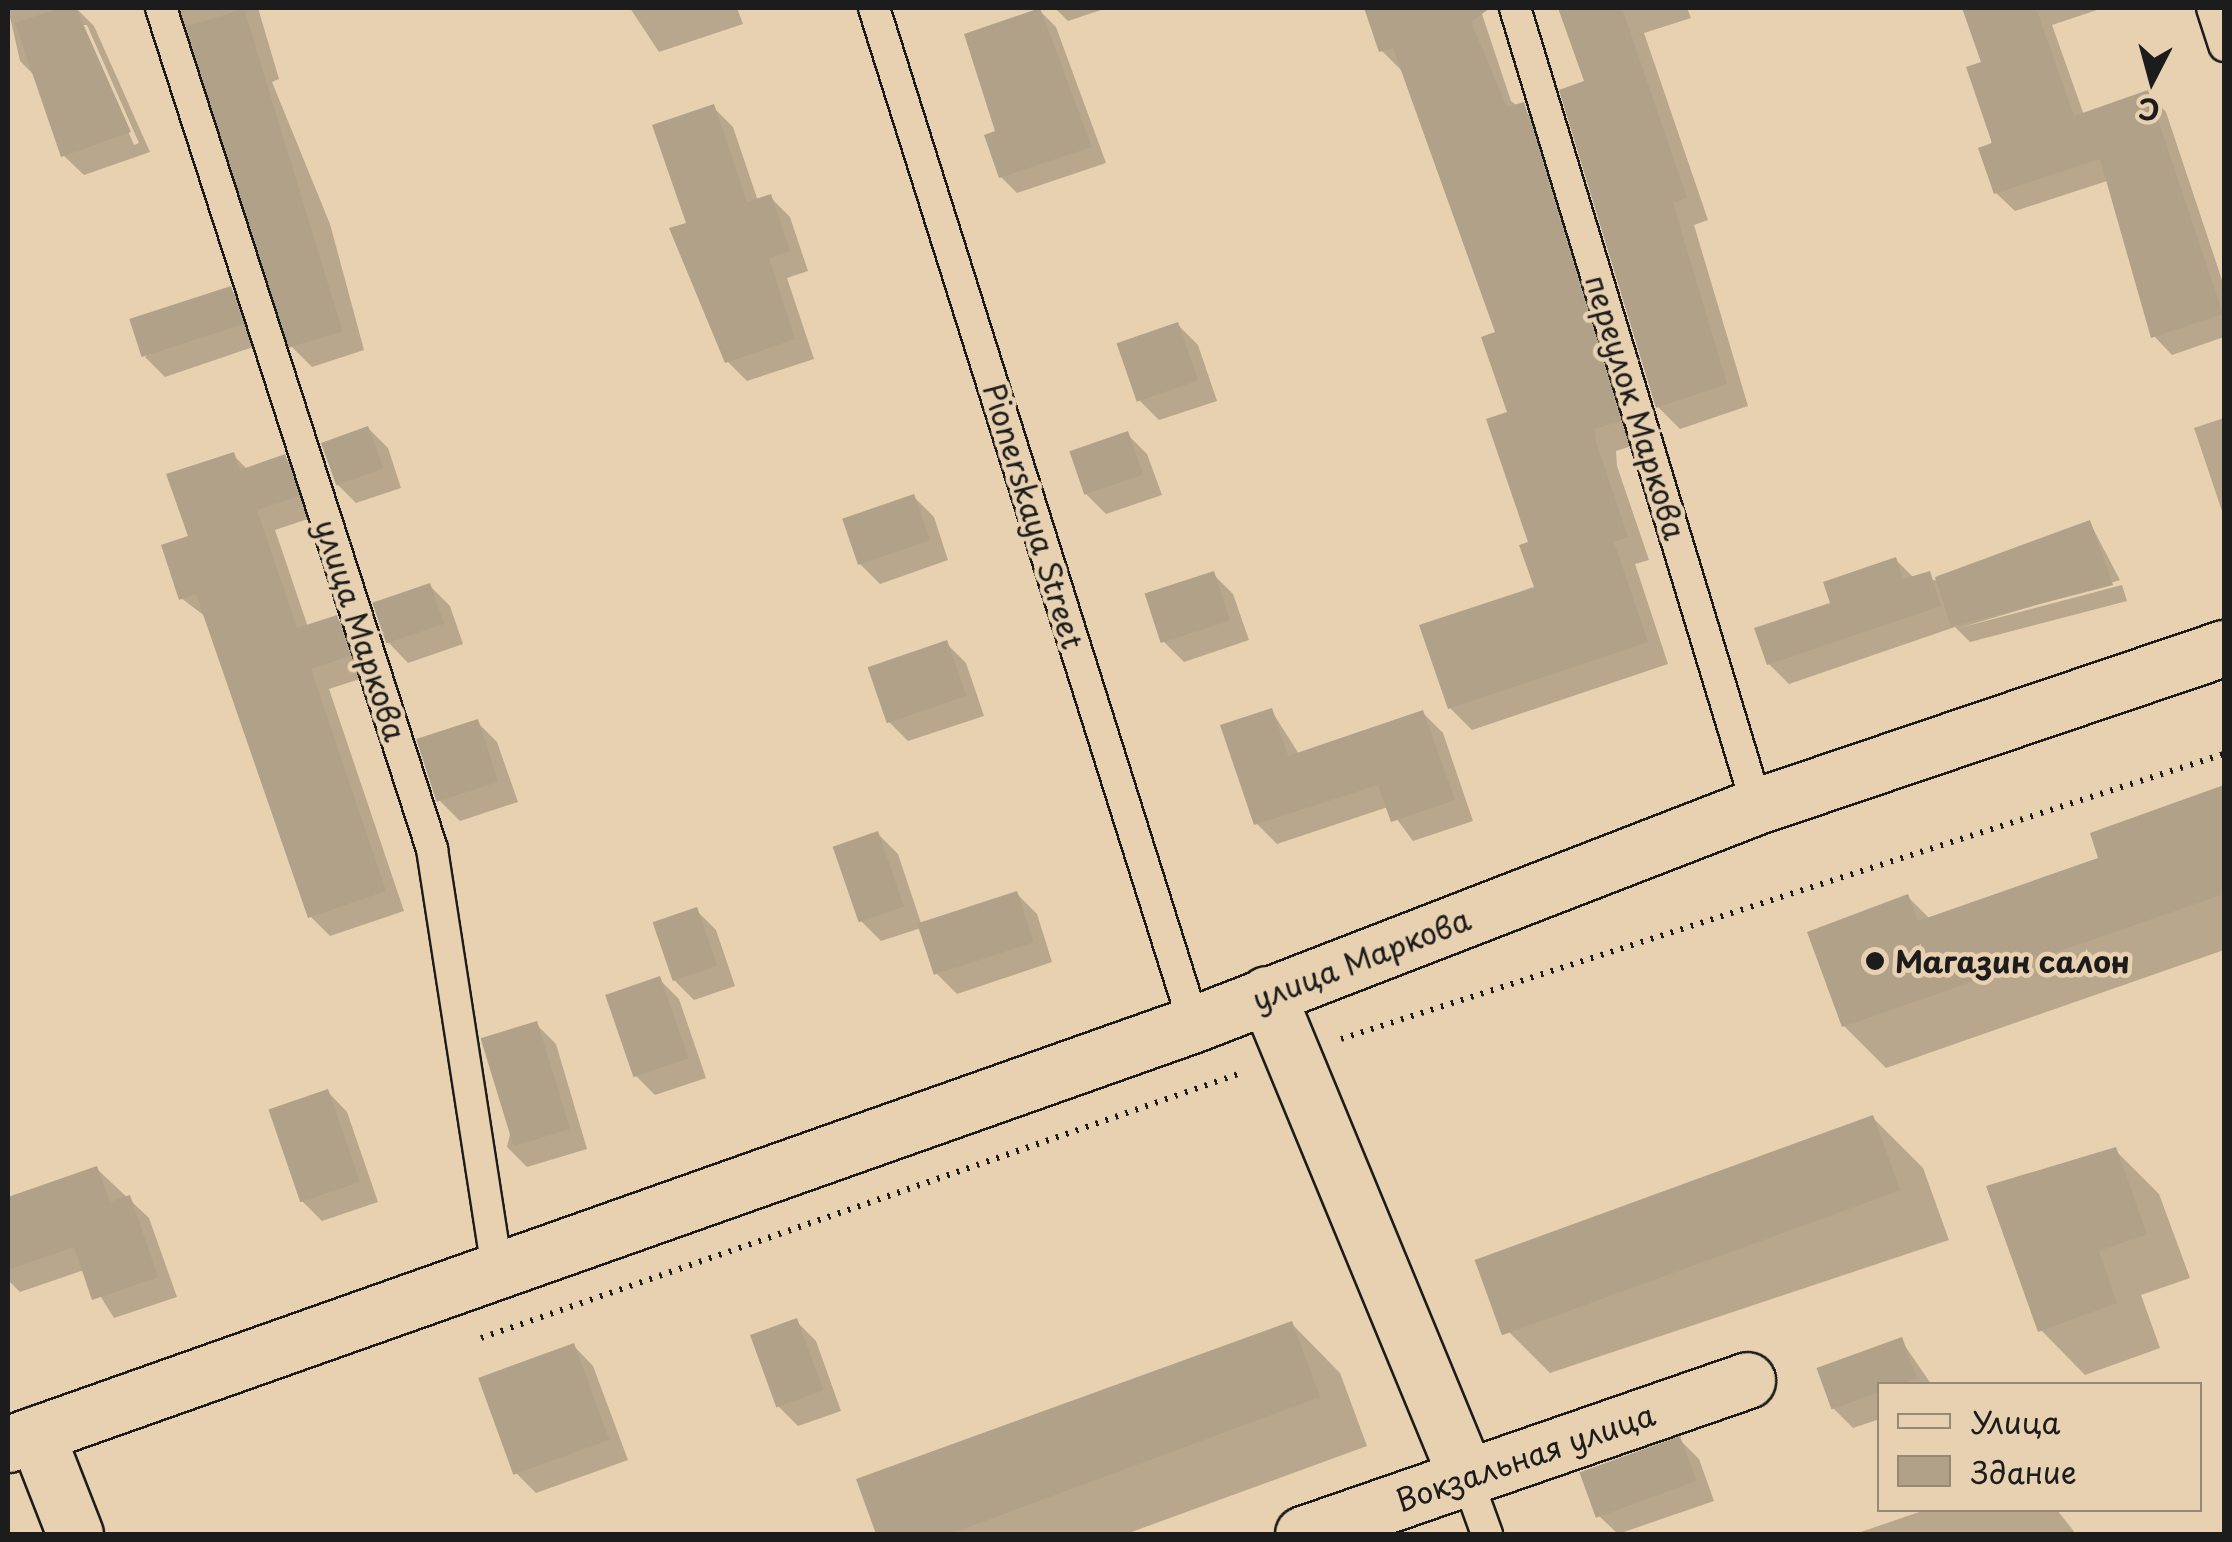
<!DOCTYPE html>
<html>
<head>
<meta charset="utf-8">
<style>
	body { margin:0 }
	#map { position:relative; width:2232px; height:1542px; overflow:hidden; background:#e7d1b0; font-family:"Playpen Sans",sans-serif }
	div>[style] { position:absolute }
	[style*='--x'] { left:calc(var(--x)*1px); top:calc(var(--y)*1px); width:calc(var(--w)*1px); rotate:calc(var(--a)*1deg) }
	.shadow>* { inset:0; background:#0003 }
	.building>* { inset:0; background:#b1a189; transform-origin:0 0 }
	.path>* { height:6px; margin-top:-3px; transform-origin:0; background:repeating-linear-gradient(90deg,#1c1c1c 0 2.5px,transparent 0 10.5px) }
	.roads { filter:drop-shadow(2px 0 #1c1c1c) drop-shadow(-2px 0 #1c1c1c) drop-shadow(0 2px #1c1c1c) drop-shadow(0 -2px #1c1c1c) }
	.service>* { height:30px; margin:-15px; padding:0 15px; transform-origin:15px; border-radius:15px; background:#e7d1b0 }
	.minor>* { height:55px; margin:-27.5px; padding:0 27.5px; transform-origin:27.5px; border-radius:27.5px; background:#e7d1b0 }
	.secondary>* { height:55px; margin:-27.5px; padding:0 27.5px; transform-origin:27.5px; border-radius:27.5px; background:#e7d1b0 }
	.dots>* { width:28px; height:28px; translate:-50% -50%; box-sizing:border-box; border:5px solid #e7d1b0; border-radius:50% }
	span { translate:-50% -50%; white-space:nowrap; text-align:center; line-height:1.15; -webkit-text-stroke:9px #e7d1b0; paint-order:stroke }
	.street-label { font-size:30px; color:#1c1c1c }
	.poi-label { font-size:30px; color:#1c1c1c; font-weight:700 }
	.left { translate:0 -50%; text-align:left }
	.frame { position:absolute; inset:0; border:10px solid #1c1c1c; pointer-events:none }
	.legend { position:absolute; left:1877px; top:1382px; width:325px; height:130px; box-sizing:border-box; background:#e7d1b0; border:2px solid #968975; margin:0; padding:12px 18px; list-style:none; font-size:30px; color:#1c1c1c }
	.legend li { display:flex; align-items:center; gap:20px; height:50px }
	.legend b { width:50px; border:2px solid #968975 }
	.north { position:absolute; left:2102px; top:30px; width:100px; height:100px; -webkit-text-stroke:8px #e7d1b0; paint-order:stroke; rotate:186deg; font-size:28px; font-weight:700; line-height:40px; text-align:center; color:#1c1c1c }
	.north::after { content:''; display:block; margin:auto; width:35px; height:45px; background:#1c1c1c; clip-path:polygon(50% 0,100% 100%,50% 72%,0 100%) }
</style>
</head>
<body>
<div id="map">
	<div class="shadow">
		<i style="clip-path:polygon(evenodd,8px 8px,76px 8px,94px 26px,150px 152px,84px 175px,63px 155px,37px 78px,20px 61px,8px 8px,82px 25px,87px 25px,139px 143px,134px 145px,82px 25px)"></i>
		<i style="clip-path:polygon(177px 8px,258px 8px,279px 79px,272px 82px,330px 224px,364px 350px,312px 367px,292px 347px)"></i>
		<i style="clip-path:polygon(630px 8px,737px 8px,743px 24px,659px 52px)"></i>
		<i style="clip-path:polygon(1055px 8px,1107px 8px,1068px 21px)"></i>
		<i style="clip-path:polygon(1367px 8px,1480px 8px,1511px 101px,1545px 127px,1641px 443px,1616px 451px,1617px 466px,1649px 560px,1635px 564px,1668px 664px,1472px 730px,1450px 708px,1537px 588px,1532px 543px,1498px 334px,1404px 73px,1382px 51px)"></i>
		<i style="clip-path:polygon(1561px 8px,1687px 8px,1691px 18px,1644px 33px,1708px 220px,1694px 225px,1748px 406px,1680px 429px,1658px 407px,1587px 83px)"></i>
		<i style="clip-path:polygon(1965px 8px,2103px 8px,2052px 25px,2084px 115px,2148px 93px,2166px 112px,2224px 286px,2224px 337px,2172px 355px,2154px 336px,2110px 180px,2015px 211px,1996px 193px,1984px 63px)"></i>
		<i style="clip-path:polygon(1040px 11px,1056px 27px,1106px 163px,1017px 193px,1001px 177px,998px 133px)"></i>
		<i style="clip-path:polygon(713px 107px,733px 127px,758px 201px,770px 197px,790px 217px,808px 271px,787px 278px,814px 359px,747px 381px,727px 361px,689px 224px)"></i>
		<i style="clip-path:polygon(230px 289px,250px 309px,262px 344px,165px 377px,145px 357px)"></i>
		<i style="clip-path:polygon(1178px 325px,1198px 345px,1217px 401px,1159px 420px,1139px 400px)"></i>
		<i style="clip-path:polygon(2224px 418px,2224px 517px,2194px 428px)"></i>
		<i style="clip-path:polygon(368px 428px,388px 448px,401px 488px,356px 503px,336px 483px)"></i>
		<i style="clip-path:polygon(1127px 434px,1147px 454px,1162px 495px,1106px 514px,1086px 494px)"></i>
		<i style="clip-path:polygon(233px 455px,248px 470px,284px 457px,304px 477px,317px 516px,275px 530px,308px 627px,336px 618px,356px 638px,369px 676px,329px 689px,404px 911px,330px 936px,310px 916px,206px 617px,181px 598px,191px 538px)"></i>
		<i style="clip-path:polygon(914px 497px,934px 517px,948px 560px,880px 584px,860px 564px)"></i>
		<i style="clip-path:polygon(2090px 523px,2120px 580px,1959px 628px,2122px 585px,2127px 601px,1970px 642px,1955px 627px,1789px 684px,1769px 664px,1895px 559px,1914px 578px,1935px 580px)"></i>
		<i style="clip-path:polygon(1213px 574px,1233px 594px,1249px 640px,1184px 662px,1164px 642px)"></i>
		<i style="clip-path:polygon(430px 586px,450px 606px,463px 644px,408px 663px,388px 642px)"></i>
		<i style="clip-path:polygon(946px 643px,966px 663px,984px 716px,908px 741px,888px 721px)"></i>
		<i style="clip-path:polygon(1271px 710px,1299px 754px,1423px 713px,1443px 733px,1473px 821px,1413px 841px,1388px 807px,1277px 844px,1257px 824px)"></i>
		<i style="clip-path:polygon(477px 722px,497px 742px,518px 802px,460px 821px,440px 801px)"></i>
		<i style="clip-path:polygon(2224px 788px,2224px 950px,1886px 1068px,1844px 1026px,1908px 897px,1930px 919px,2102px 860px,2093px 834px)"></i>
		<i style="clip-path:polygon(878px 834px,898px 854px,922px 926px,1017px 894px,1037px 914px,1052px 962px,957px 994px,937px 974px,921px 928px,881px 941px,861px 921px)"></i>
		<i style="clip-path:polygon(696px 910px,716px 930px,735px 986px,694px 1000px,674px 980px)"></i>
		<i style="clip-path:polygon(659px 979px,679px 999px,706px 1078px,655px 1095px,635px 1075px)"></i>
		<i style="clip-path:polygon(536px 1024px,556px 1044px,587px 1149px,527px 1167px,507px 1147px)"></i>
		<i style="clip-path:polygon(327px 1091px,347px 1112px,378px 1202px,322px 1221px,302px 1201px)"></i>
		<i style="clip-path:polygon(1873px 1118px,1923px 1168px,1949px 1240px,1550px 1373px,1499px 1322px)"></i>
		<i style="clip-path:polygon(2115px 1150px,2159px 1194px,2190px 1278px,2141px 1295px,2160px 1348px,2085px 1375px,2041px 1330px,1989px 1187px)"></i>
		<i style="clip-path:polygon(97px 1169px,149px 1218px,177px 1297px,114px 1318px,84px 1270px,20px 1292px,8px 1280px,8px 1199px)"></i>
		<i style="clip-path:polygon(796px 1321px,816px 1341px,841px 1411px,798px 1426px,778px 1406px)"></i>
		<i style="clip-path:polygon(1292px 1324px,1340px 1373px,1367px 1446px,1126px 1534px,878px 1534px,859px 1480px)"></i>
		<i style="clip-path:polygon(1901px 1340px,1931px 1384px,1880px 1384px,1880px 1419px,1853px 1428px,1833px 1408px)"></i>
		<i style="clip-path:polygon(573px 1345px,593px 1366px,628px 1460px,536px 1493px,516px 1473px)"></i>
		<i style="clip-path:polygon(1679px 1439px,1699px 1459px,1714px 1501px,1618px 1534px,1598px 1515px)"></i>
		<i style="clip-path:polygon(1925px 1510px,2057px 1510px,2076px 1534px,1855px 1534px)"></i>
	</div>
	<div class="building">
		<i style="clip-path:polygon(60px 8px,76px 8px,131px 132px,61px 157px,15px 23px)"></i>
		<i style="clip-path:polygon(1040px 8px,1092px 147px,999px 178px,984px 135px,995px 131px,964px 34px)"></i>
		<i style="clip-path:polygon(1364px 8px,1490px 8px,1471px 22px,1507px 107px,1524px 102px,1621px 421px,1595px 429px,1596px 442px,1628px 537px,1614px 542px,1648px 642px,1448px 709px,1419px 625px,1534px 587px,1519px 545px,1528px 542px,1486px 419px,1507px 412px,1481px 337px,1495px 332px,1393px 48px,1379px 52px)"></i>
		<i style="clip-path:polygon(1558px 8px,1622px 8px,1687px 198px,1673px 203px,1727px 384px,1656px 408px,1559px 90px,1584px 81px)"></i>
		<i style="clip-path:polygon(1962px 8px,2036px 8px,2074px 116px,2148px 90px,2223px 314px,2151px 338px,2100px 159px,1994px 194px,1978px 148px,1992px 143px,1966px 67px,1981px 62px)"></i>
		<i style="left:244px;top:9px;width:337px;height:60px;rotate:73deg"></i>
		<i style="clip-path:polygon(714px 104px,747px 202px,771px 194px,790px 251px,769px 258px,795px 339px,725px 363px,669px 228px,686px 223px,652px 125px)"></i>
		<i style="left:231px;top:286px;width:40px;height:107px;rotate:72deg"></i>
		<i style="left:1178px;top:322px;width:62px;height:65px;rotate:71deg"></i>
		<i style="left:368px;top:426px;width:45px;height:50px;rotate:70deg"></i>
		<i style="left:1128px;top:431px;width:46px;height:62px;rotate:71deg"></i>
		<i style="clip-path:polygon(234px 452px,240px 470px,285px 454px,299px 496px,257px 510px,297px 628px,337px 615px,350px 656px,311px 669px,386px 891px,308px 918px,196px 594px,179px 600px,161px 545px,188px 536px,166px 474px)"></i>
		<i style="left:914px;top:494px;width:49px;height:76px;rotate:71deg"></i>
		<i style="clip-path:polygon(2090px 520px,2113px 585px,1951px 627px,1935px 577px)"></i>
		<i style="clip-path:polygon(1896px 557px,1903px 579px,1930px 571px,1941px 606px,1767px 665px,1754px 628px,1830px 603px,1823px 582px)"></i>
		<i style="left:1214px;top:571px;width:52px;height:73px;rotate:72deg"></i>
		<i style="left:430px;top:583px;width:43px;height:61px;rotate:71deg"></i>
		<i style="left:947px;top:640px;width:59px;height:84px;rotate:71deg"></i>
		<i style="clip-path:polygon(1272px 708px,1288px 756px,1423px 710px,1455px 800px,1391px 822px,1378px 785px,1254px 825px,1220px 725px)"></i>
		<i style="left:478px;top:719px;width:66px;height:65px;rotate:72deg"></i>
		<i style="clip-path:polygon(2224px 785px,2224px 894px,1842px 1027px,1807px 932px,1908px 894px,1918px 921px,2098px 858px,2090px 833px)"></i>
		<i style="left:878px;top:831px;width:80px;height:48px;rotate:71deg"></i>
		<i style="left:1017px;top:891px;width:54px;height:105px;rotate:72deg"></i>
		<i style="left:697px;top:907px;width:62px;height:47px;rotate:71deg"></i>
		<i style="left:660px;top:976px;width:87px;height:58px;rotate:71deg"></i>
		<i style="left:537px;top:1021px;width:113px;height:59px;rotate:73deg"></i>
		<i style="left:328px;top:1089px;width:98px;height:63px;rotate:71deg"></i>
		<i style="left:1873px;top:1115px;width:80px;height:424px;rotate:70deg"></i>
		<i style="clip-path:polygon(2116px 1147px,2147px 1234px,2099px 1251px,2117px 1303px,2038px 1332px,1986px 1186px)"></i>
		<i style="clip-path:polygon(97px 1166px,110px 1202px,130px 1195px,158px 1277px,92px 1300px,74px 1247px,8px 1270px,8px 1197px)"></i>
		<i style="left:797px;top:1318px;width:77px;height:50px;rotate:70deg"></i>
		<i style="clip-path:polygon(1292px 1321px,1320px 1397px,950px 1534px,876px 1534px,856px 1479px)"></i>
		<i style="left:1902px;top:1337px;width:44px;height:91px;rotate:70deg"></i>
		<i style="left:574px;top:1343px;width:103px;height:102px;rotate:70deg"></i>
		<i style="left:1680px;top:1436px;width:48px;height:107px;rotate:70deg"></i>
	</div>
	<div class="path">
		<i style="--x:1341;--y:1039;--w:928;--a:-17.89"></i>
		<i style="--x:481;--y:1338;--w:808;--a:-19.22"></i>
	</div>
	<div class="roads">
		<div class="service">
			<i style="--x:161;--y:8;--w:884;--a:72.14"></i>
			<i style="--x:432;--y:849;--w:424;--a:81.2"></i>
			<i style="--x:874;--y:8;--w:1065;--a:72.52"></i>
			<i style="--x:1515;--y:8;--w:834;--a:73.13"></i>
			<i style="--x:2212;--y:8;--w:40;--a:72"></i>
			<i style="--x:1466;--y:1476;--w:62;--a:70.1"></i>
		</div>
		<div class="minor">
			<i style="--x:1267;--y:994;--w:521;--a:67.57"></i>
			<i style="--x:36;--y:1434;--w:107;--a:68.7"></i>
			<i style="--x:1303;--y:1534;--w:470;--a:-19.1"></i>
		</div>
		<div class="secondary">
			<i style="--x:8;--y:1444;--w:1258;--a:-19.5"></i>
			<i style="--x:1194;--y:1024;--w:604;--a:-21.17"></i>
			<i style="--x:1757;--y:806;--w:493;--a:-18.7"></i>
		</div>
	</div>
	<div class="dots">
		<i style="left:1875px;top:961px;background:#1c1c1c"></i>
	</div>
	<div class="street-label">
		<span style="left:1636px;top:407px;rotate:73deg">переулок Маркова</span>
		<span style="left:1034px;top:516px;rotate:73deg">Pionerskaya Street</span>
		<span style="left:361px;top:630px;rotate:72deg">улица Маркова</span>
		<span style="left:1361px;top:959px;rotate:-21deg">улица Маркова</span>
		<span style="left:1525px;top:1457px;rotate:-19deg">Вокзальная улица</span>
	</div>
	<div class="poi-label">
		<span class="left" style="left:1895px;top:961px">Магазин салон</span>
	</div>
	<div class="frame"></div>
	<ul class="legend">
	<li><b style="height:12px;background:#e7d1b0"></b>Улица</li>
	<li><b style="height:28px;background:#b1a189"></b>Здание</li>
	</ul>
	<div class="north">С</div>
</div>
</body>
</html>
